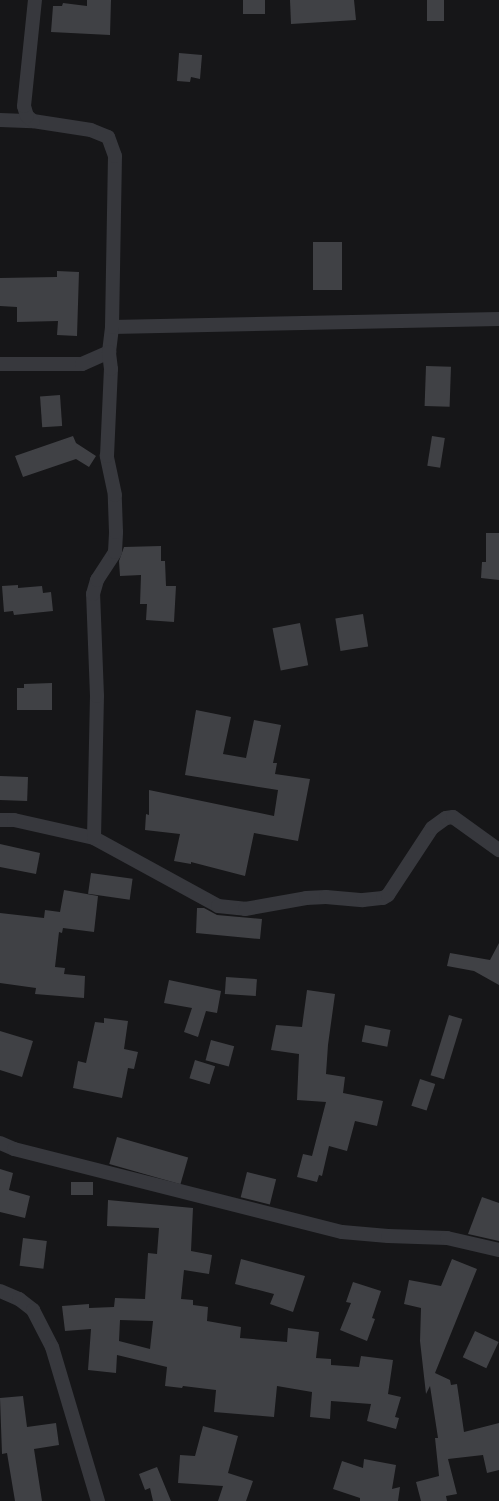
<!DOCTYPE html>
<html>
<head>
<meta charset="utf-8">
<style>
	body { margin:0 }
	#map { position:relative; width:499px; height:1501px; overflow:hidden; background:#161618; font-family:"Archivo Narrow",sans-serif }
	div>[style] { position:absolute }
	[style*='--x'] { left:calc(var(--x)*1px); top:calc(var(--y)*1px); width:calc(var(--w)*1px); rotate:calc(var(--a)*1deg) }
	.building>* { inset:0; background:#404145; transform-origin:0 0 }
	.street>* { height:14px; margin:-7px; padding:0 7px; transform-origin:7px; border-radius:7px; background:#37383d }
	span { translate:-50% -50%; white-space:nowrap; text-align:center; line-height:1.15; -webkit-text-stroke:4px #111113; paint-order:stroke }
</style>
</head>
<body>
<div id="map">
	<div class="building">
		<i style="clip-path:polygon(87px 0,111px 0,110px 35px,51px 32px,53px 6px,62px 6px,63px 3px,87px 6px)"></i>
		<i style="left:243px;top:0;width:22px;height:14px"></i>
		<i style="clip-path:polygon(290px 0,354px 0,356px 20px,291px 24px)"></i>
		<i style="left:427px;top:0;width:17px;height:21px"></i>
		<i style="clip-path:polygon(179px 53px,202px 55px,200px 79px,191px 77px,190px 82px,177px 81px)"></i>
		<i style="left:313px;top:242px;width:29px;height:48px"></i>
		<i style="clip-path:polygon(57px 271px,79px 272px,77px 336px,57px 335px,58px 321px,17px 322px,17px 307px,0 306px,0 278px,57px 277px)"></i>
		<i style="left:426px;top:366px;width:25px;height:40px;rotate:2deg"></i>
		<i style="left:60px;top:395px;width:31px;height:20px;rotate:86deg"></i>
		<i style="clip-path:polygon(73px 436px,76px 443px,96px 456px,89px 467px,76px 459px,23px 477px,15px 456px)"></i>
		<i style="left:432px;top:436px;width:13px;height:30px;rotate:9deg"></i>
		<i style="clip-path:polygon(486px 533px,499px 533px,499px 580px,481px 578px,482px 562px,486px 562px)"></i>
		<i style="clip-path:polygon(161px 546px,161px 561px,165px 561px,166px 586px,176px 586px,174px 622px,146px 620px,147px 604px,140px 604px,141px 575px,120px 576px,119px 561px,124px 547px)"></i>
		<i style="clip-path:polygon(18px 585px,18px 588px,42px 586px,43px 593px,51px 592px,53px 611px,14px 615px,13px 611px,4px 612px,2px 586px)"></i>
		<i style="left:363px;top:614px;width:33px;height:28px;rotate:81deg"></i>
		<i style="left:300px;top:623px;width:43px;height:28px;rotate:79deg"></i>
		<i style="clip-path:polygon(52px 683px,52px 710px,17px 710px,17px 688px,24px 688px,24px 684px)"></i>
		<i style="clip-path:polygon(196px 710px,231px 717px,223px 754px,246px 758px,254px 720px,281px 725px,273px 763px,277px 763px,275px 774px,310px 779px,298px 841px,254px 833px,245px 876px,191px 862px,191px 864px,174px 861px,180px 834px,145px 830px,146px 814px,149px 815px,149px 790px,274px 816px,278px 790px,185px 775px)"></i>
		<i style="left:0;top:776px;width:28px;height:24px;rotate:2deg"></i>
		<i style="clip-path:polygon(0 844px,40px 853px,36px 874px,0 867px)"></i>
		<i style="left:91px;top:873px;width:42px;height:21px;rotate:8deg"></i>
		<i style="clip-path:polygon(64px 890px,98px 896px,94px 932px,63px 928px,62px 933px,59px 932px,55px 967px,65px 968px,64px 974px,85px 976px,84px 998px,35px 994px,36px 988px,0 983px,0 913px,44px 918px,45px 910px,60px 912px)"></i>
		<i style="clip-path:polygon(197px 908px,204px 908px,217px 915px,262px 919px,260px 939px,196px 933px)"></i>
		<i style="clip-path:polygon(499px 943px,499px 985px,474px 971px,447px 966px,450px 953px,490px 960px)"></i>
		<i style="left:226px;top:977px;width:31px;height:17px;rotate:4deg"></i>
		<i style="clip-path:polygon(169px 980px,221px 991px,217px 1013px,206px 1011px,198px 1037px,184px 1032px,192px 1008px,164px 1003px)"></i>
		<i style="clip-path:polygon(307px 990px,335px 994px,328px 1045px,326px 1074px,345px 1077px,343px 1093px,383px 1101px,377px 1126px,355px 1121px,347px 1151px,329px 1146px,322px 1176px,319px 1175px,317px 1182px,297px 1177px,303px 1154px,312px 1156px,326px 1102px,297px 1100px,299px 1054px,271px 1050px,276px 1025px,302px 1027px)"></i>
		<i style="left:449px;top:1015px;width:14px;height:63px;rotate:17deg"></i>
		<i style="clip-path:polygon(104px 1018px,128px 1021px,124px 1049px,138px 1052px,134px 1069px,128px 1068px,122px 1098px,73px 1088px,78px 1061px,86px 1063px,95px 1022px,104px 1023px)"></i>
		<i style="left:365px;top:1025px;width:26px;height:17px;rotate:11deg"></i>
		<i style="clip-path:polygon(0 1031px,33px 1041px,22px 1077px,0 1070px)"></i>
		<i style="left:211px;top:1040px;width:24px;height:21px;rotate:15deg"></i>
		<i style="left:195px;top:1060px;width:21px;height:19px;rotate:17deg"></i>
		<i style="left:420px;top:1079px;width:16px;height:28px;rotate:18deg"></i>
		<i style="left:117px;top:1137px;width:74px;height:28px;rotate:16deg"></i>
		<i style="clip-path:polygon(0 1169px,13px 1173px,9px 1190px,30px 1196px,25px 1218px,0 1212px)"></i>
		<i style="left:247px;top:1172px;width:30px;height:26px;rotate:14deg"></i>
		<i style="left:71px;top:1182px;width:22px;height:13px"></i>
		<i style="clip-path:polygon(482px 1197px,499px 1203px,499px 1241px,468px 1234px)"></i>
		<i style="clip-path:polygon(evenodd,108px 1200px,193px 1208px,191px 1251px,212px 1255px,209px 1274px,184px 1270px,181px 1299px,193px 1300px,193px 1305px,208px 1307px,207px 1321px,241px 1327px,240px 1338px,287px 1342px,288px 1328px,319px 1332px,316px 1358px,331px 1359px,331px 1365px,359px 1367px,361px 1356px,393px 1360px,388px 1394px,401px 1397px,395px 1417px,399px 1418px,396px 1429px,367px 1421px,371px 1404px,331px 1401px,330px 1419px,310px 1417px,312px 1392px,277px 1386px,274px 1417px,214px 1412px,216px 1390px,183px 1386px,182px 1388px,165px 1386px,167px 1367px,117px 1355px,116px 1373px,88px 1370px,91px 1329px,65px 1331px,62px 1306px,89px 1304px,89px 1308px,114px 1307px,115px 1298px,145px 1299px,148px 1253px,157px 1254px,159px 1228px,107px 1226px,108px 1200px,120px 1320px,153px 1321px,150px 1349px,119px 1341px,120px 1320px)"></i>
		<i style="left:23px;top:1238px;width:24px;height:28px;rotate:7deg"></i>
		<i style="clip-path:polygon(241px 1259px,305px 1276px,293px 1312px,270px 1304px,274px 1294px,235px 1284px)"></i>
		<i style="clip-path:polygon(452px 1259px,477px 1269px,435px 1373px,450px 1380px,451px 1385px,457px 1384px,464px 1432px,499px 1423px,499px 1470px,487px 1473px,483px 1455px,448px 1459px,457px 1494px,446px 1496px,447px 1501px,421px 1501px,416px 1482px,439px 1476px,435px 1438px,438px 1438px,430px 1386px,426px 1394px,420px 1341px,421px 1308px,404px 1304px,409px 1280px,441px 1286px)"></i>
		<i style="clip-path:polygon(353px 1282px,381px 1291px,372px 1318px,375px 1319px,367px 1341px,340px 1330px,351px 1303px,346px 1302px)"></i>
		<i style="left:475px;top:1331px;width:26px;height:29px;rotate:25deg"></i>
		<i style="clip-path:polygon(23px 1396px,27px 1427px,56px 1423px,59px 1445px,34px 1449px,42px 1501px,15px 1501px,7px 1453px,2px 1454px,0 1398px)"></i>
		<i style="clip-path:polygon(203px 1426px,238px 1436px,228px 1473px,253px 1481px,246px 1501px,218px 1501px,223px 1486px,178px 1483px,180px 1455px,195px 1456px)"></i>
		<i style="clip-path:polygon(364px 1459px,396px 1465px,392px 1489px,400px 1487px,398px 1501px,360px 1501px,360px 1498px,333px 1489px,342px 1461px,363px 1468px)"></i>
		<i style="clip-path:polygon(157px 1467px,171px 1501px,153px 1501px,150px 1488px,145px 1490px,139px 1474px)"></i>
	</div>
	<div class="street">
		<i style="--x:0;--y:120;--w:33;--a:2"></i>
		<i style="--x:112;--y:327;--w:387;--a:-1.2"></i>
		<i style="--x:0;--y:364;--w:82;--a:0"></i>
		<i style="--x:82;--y:364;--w:30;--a:-24"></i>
		<i style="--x:109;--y:352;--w:25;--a:-83"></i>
		<i style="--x:112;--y:327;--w:171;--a:-89"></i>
		<i style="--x:115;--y:156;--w:20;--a:-110"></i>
		<i style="--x:108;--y:137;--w:18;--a:-158"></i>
		<i style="--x:91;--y:130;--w:59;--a:-171.2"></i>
		<i style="--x:33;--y:121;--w:8;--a:-140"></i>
		<i style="--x:27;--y:116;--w:10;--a:-107"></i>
		<i style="--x:24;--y:106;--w:107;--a:-84.1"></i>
		<i style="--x:0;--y:820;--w:14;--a:0"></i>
		<i style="--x:14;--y:820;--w:82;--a:12.7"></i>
		<i style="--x:94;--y:838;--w:141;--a:28.7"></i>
		<i style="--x:218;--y:906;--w:27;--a:6"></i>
		<i style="--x:245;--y:909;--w:62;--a:-10.2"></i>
		<i style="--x:306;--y:898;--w:20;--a:-3"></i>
		<i style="--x:326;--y:897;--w:37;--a:5"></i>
		<i style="--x:363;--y:900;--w:20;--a:-6"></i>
		<i style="--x:383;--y:898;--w:6;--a:-31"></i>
		<i style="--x:388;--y:895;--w:80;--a:-56.7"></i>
		<i style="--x:432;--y:828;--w:17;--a:-36"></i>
		<i style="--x:446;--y:818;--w:7;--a:-8"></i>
		<i style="--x:453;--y:817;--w:57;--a:35.7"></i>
		<i style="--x:94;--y:838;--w:142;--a:-88.8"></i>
		<i style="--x:97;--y:696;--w:102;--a:-92.2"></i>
		<i style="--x:93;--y:594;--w:15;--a:-74"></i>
		<i style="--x:97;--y:580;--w:33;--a:-57"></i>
		<i style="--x:115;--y:552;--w:20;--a:-87"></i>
		<i style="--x:116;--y:532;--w:37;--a:-92"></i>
		<i style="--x:115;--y:495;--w:40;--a:-102"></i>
		<i style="--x:107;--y:456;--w:87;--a:-87.4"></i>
		<i style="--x:111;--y:369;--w:17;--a:-97"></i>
		<i style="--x:0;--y:1143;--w:15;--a:23"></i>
		<i style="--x:14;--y:1149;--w:338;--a:14.2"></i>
		<i style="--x:342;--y:1232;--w:46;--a:5"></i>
		<i style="--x:388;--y:1236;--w:59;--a:1.9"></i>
		<i style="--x:447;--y:1238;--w:53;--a:13"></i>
		<i style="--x:0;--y:1291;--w:21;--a:23"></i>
		<i style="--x:19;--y:1299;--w:18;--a:38"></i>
		<i style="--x:33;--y:1310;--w:42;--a:62.8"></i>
		<i style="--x:52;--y:1347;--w:161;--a:73.4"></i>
	</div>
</div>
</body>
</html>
